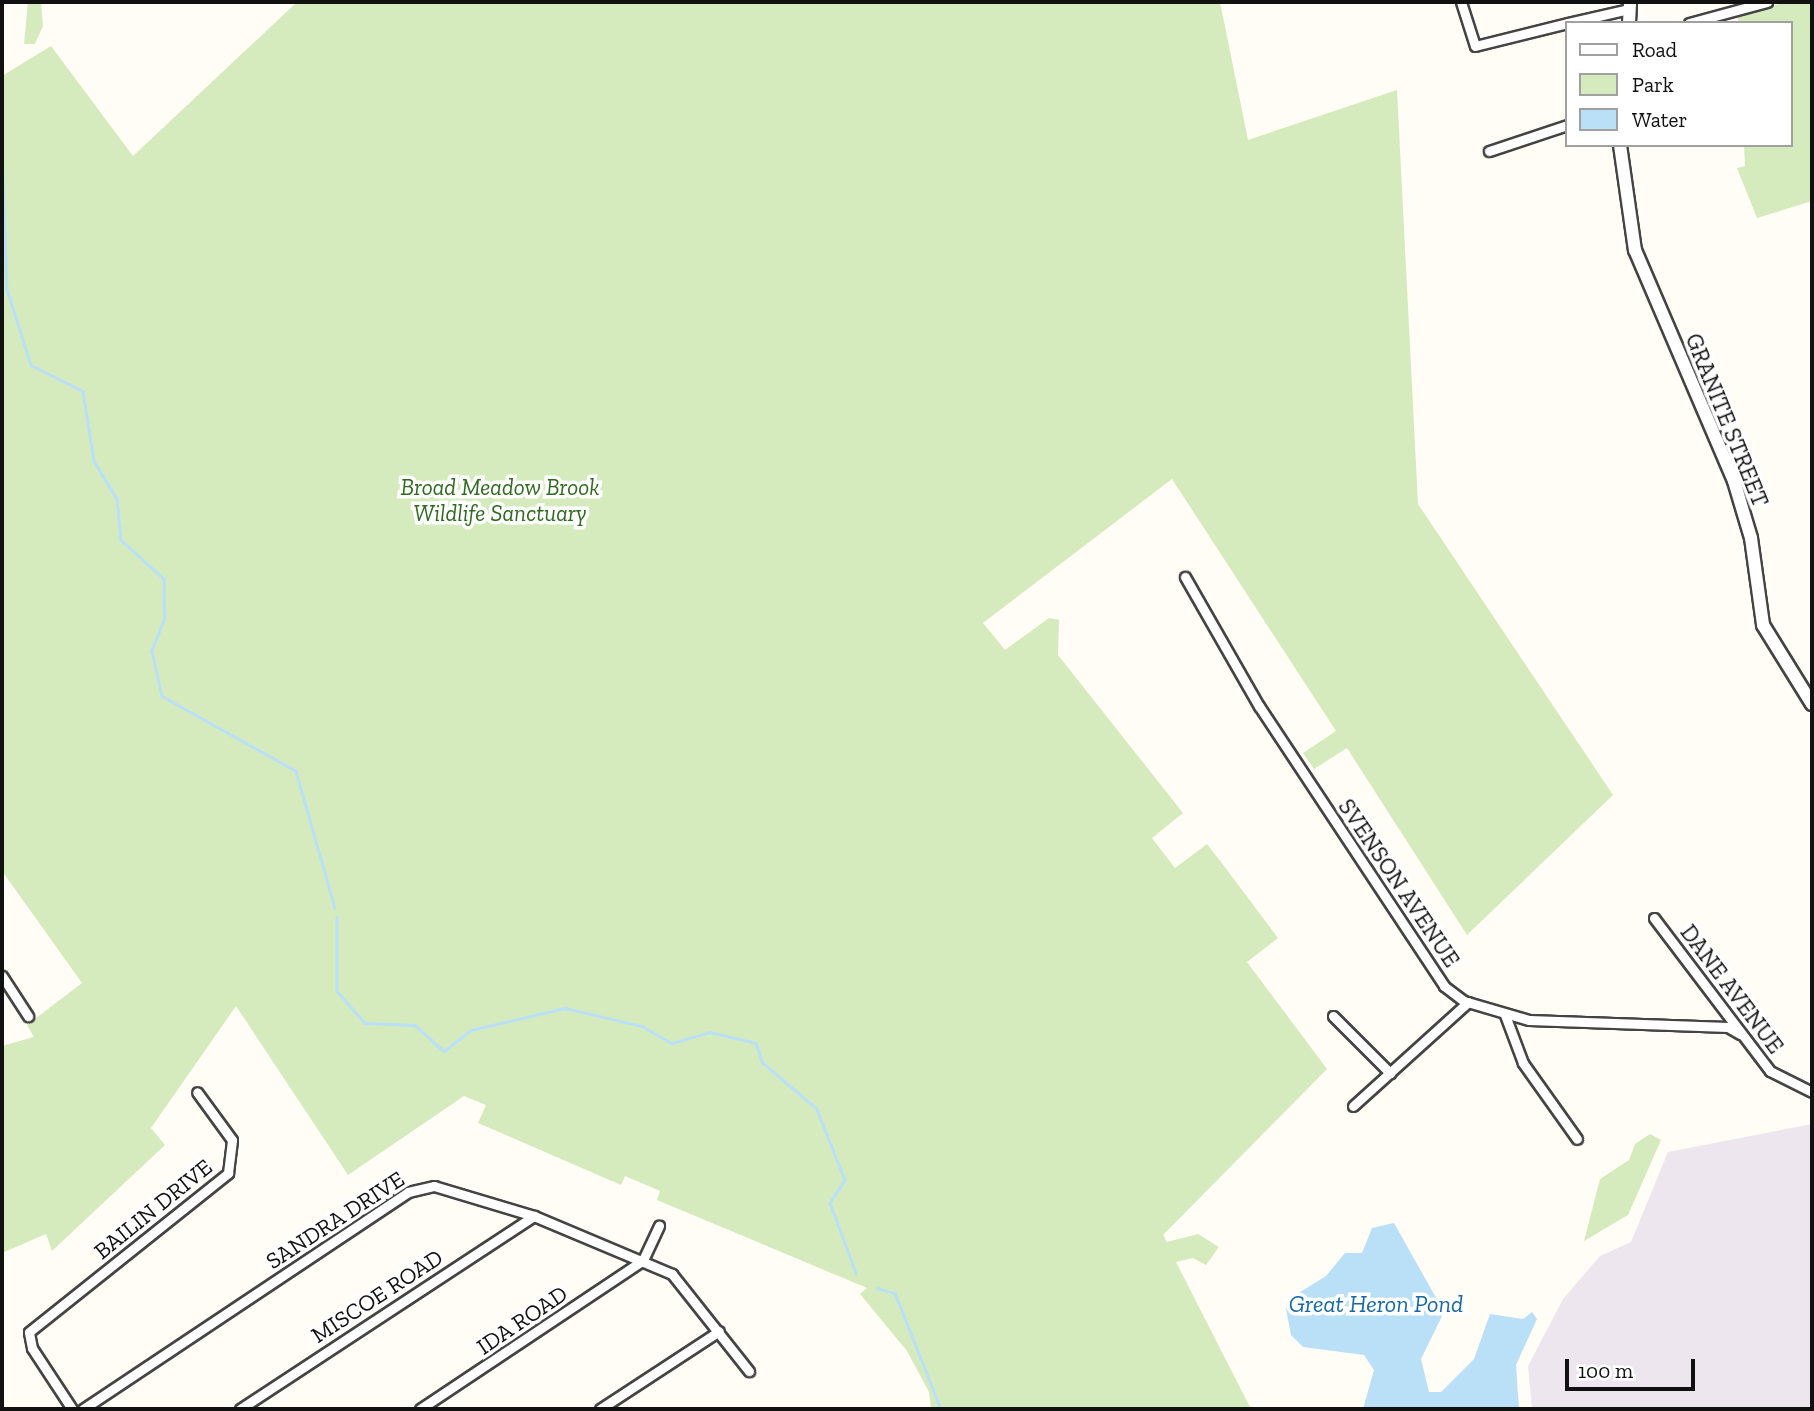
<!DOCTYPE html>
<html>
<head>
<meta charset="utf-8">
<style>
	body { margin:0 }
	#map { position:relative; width:1814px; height:1411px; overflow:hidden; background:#fffdf5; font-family:"Zilla Slab",serif }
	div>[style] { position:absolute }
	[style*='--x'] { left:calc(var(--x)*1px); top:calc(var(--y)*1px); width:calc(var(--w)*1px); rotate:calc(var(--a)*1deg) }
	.industrial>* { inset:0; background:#eee6ef }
	.green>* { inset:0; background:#d5ebbd }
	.water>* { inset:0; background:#b9e0f7 }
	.stream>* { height:2.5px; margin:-1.25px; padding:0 1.25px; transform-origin:1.25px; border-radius:1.25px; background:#b9e0f7 }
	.roads { filter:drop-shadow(2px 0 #444) drop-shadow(-2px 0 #444) drop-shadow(0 2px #444) drop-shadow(0 -2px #444) }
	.minor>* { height:9px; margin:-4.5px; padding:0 4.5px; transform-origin:4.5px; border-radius:4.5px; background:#fff }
	.tertiary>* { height:12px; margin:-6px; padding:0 6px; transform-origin:6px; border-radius:6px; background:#fff }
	span { translate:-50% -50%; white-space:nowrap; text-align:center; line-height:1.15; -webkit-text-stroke:7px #fff; paint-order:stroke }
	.street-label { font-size:23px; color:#111 }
	.park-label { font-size:23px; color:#2f6b1f; font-style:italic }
	.water-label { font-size:24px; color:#1768a6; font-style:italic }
	.frame { position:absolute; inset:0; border:4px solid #111; pointer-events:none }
	.legend { position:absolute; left:1565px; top:21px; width:228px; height:126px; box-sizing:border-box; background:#fff; border:2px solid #a0a0a0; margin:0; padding:9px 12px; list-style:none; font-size:21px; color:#111 }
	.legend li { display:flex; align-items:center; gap:14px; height:35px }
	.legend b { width:35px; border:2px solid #a0a0a0 }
	.scale { position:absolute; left:1565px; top:1359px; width:130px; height:32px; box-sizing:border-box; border:4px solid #111; border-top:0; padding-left:9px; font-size:21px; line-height:24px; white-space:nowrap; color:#111; -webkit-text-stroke:5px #fff; paint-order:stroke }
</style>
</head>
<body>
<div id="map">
	<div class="industrial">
		<i style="clip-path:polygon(1812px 1124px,1812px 1409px,1532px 1409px,1528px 1366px,1563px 1299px,1600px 1256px,1631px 1242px,1668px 1152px)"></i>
	</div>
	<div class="green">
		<i style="clip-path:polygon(28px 2px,41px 2px,43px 26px,35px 44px,24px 44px)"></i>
		<i style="clip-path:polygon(297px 2px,1220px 2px,1248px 140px,1397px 90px,1418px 504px,1613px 795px,1467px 935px,1347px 748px,1314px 769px,1303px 753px,1336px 731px,1172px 479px,983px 623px,1005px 650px,1049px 618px,1059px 620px,1058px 655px,1183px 813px,1152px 838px,1175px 868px,1207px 844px,1221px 862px,1278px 938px,1247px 962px,1327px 1069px,1163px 1235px,1167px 1242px,1198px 1234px,1219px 1247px,1206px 1265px,1193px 1258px,1176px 1262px,1251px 1409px,931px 1409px,929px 1392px,907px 1351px,860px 1294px,867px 1288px,657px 1200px,660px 1191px,625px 1176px,621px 1185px,478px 1123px,486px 1105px,464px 1096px,348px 1175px,236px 1006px,151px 1128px,165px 1145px,52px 1251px,46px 1234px,2px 1253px,2px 1046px,34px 1037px,27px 1025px,82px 983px,2px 871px,2px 76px,51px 46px,133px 156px)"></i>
		<i style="clip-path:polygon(1787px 2px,1812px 2px,1812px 201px,1757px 218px,1737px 168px,1745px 166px,1744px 145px,1791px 145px,1791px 23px,1738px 23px,1738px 15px)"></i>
		<i style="clip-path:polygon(1650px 1134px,1661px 1140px,1628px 1215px,1584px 1241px,1600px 1179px,1629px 1160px,1635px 1144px)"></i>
	</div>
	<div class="water">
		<i style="clip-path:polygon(1394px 1223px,1444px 1312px,1421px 1359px,1429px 1392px,1441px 1392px,1474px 1359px,1490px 1314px,1523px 1319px,1532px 1312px,1537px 1319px,1516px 1365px,1519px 1409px,1363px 1409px,1374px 1370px,1364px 1355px,1303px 1347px,1291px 1335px,1286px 1309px,1297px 1294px,1326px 1276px,1345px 1253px,1362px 1253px,1372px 1228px)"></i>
	</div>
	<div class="stream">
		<i style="--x:2;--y:149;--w:140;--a:88"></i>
		<i style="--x:7;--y:289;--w:80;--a:72.5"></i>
		<i style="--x:31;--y:365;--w:58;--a:26.6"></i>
		<i style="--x:83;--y:391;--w:71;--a:81.1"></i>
		<i style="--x:94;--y:461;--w:44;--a:58.8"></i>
		<i style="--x:117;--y:499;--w:41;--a:84.4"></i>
		<i style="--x:121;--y:540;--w:58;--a:42.2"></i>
		<i style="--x:164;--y:579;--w:39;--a:89"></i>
		<i style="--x:165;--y:618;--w:35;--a:112"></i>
		<i style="--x:152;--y:651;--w:46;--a:77.5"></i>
		<i style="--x:162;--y:696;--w:154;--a:29.2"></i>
		<i style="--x:296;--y:771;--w:142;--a:74.1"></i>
		<i style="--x:337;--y:917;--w:74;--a:90"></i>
		<i style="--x:337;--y:991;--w:43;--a:48.8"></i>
		<i style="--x:365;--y:1023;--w:50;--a:2.3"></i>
		<i style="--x:415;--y:1025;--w:39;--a:42"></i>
		<i style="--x:444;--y:1051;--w:34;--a:-38"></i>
		<i style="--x:471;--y:1030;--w:97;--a:-13.2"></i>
		<i style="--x:565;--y:1008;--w:79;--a:13.2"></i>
		<i style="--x:642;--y:1026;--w:34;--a:30"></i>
		<i style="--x:672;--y:1043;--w:40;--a:-16"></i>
		<i style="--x:710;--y:1032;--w:47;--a:13.4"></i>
		<i style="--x:756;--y:1043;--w:20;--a:72"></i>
		<i style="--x:762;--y:1062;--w:72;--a:40.5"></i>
		<i style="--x:817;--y:1109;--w:76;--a:68.5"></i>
		<i style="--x:845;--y:1180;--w:27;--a:123"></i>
		<i style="--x:830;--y:1203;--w:75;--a:69.6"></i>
		<i style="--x:877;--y:1288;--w:19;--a:16"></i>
		<i style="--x:895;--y:1293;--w:125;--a:68.4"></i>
	</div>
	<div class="roads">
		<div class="minor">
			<i style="--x:1461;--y:2;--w:46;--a:72.3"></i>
			<i style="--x:1475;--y:46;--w:95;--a:-14"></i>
			<i style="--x:1568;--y:23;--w:63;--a:-12.9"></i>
			<i style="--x:1689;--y:23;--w:81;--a:-15.1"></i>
			<i style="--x:1489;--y:151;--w:82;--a:-18.4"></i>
			<i style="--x:1185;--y:577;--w:149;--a:60.2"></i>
			<i style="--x:1259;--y:706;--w:336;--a:56.5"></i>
			<i style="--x:1444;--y:986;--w:25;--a:37"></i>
			<i style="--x:1464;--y:1001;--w:68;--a:16.3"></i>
			<i style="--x:1529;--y:1020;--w:199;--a:2"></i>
			<i style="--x:1728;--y:1027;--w:14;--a:30"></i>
			<i style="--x:1654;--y:918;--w:192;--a:52.8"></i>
			<i style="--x:1770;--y:1071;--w:47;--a:26.6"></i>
			<i style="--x:2;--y:976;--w:48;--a:57"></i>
			<i style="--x:1505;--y:1015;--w:51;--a:69.4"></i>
			<i style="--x:1523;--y:1063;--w:93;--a:54.6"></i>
			<i style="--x:1333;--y:1016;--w:81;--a:45"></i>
			<i style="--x:1353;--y:1106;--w:155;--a:-42.1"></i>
			<i style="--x:72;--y:1409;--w:73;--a:-123.3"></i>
			<i style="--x:32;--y:1348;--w:16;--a:-101"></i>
			<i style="--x:29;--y:1332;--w:255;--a:-38.6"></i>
			<i style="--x:228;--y:1173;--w:33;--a:-83"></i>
			<i style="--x:232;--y:1140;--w:59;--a:-126.1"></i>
			<i style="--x:83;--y:1409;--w:391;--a:-33.7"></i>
			<i style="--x:408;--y:1192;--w:27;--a:-13"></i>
			<i style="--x:434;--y:1186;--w:104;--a:16.7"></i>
			<i style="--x:534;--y:1216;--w:150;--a:22.8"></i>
			<i style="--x:672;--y:1274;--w:124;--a:51.6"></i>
			<i style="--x:240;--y:1409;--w:352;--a:-33.3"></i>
			<i style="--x:420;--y:1409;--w:268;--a:-33.7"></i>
			<i style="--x:643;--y:1260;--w:38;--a:-65"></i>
			<i style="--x:600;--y:1409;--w:142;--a:-33.2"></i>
		</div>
		<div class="tertiary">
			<i style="--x:1629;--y:23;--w:21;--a:-87"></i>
			<i style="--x:1620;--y:145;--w:106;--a:81.9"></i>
			<i style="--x:1635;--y:250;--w:251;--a:66.8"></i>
			<i style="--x:1734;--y:481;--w:59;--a:73.4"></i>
			<i style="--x:1751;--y:538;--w:88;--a:82.1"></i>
			<i style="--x:1763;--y:625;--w:93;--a:58.2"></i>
		</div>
	</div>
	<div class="street-label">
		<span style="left:1727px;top:420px;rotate:68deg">GRANITE STREET</span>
		<span style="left:1399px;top:883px;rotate:56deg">SVENSON AVENUE</span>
		<span style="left:1732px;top:989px;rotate:53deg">DANE AVENUE</span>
		<span style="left:153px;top:1209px;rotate:-39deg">BAILIN DRIVE</span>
		<span style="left:335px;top:1220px;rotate:-33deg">SANDRA DRIVE</span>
		<span style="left:377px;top:1296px;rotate:-33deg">MISCOE ROAD</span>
		<span style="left:522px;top:1320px;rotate:-34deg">IDA ROAD</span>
	</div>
	<div class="park-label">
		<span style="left:500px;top:500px">Broad Meadow Brook<br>Wildlife Sanctuary</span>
	</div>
	<div class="water-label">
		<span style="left:1376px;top:1304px">Great Heron Pond</span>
	</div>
	<div class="frame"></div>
	<ul class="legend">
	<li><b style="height:9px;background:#fff"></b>Road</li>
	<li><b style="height:19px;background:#d5ebbd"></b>Park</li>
	<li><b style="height:19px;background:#b9e0f7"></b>Water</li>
	</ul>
	<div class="scale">100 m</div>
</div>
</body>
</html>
